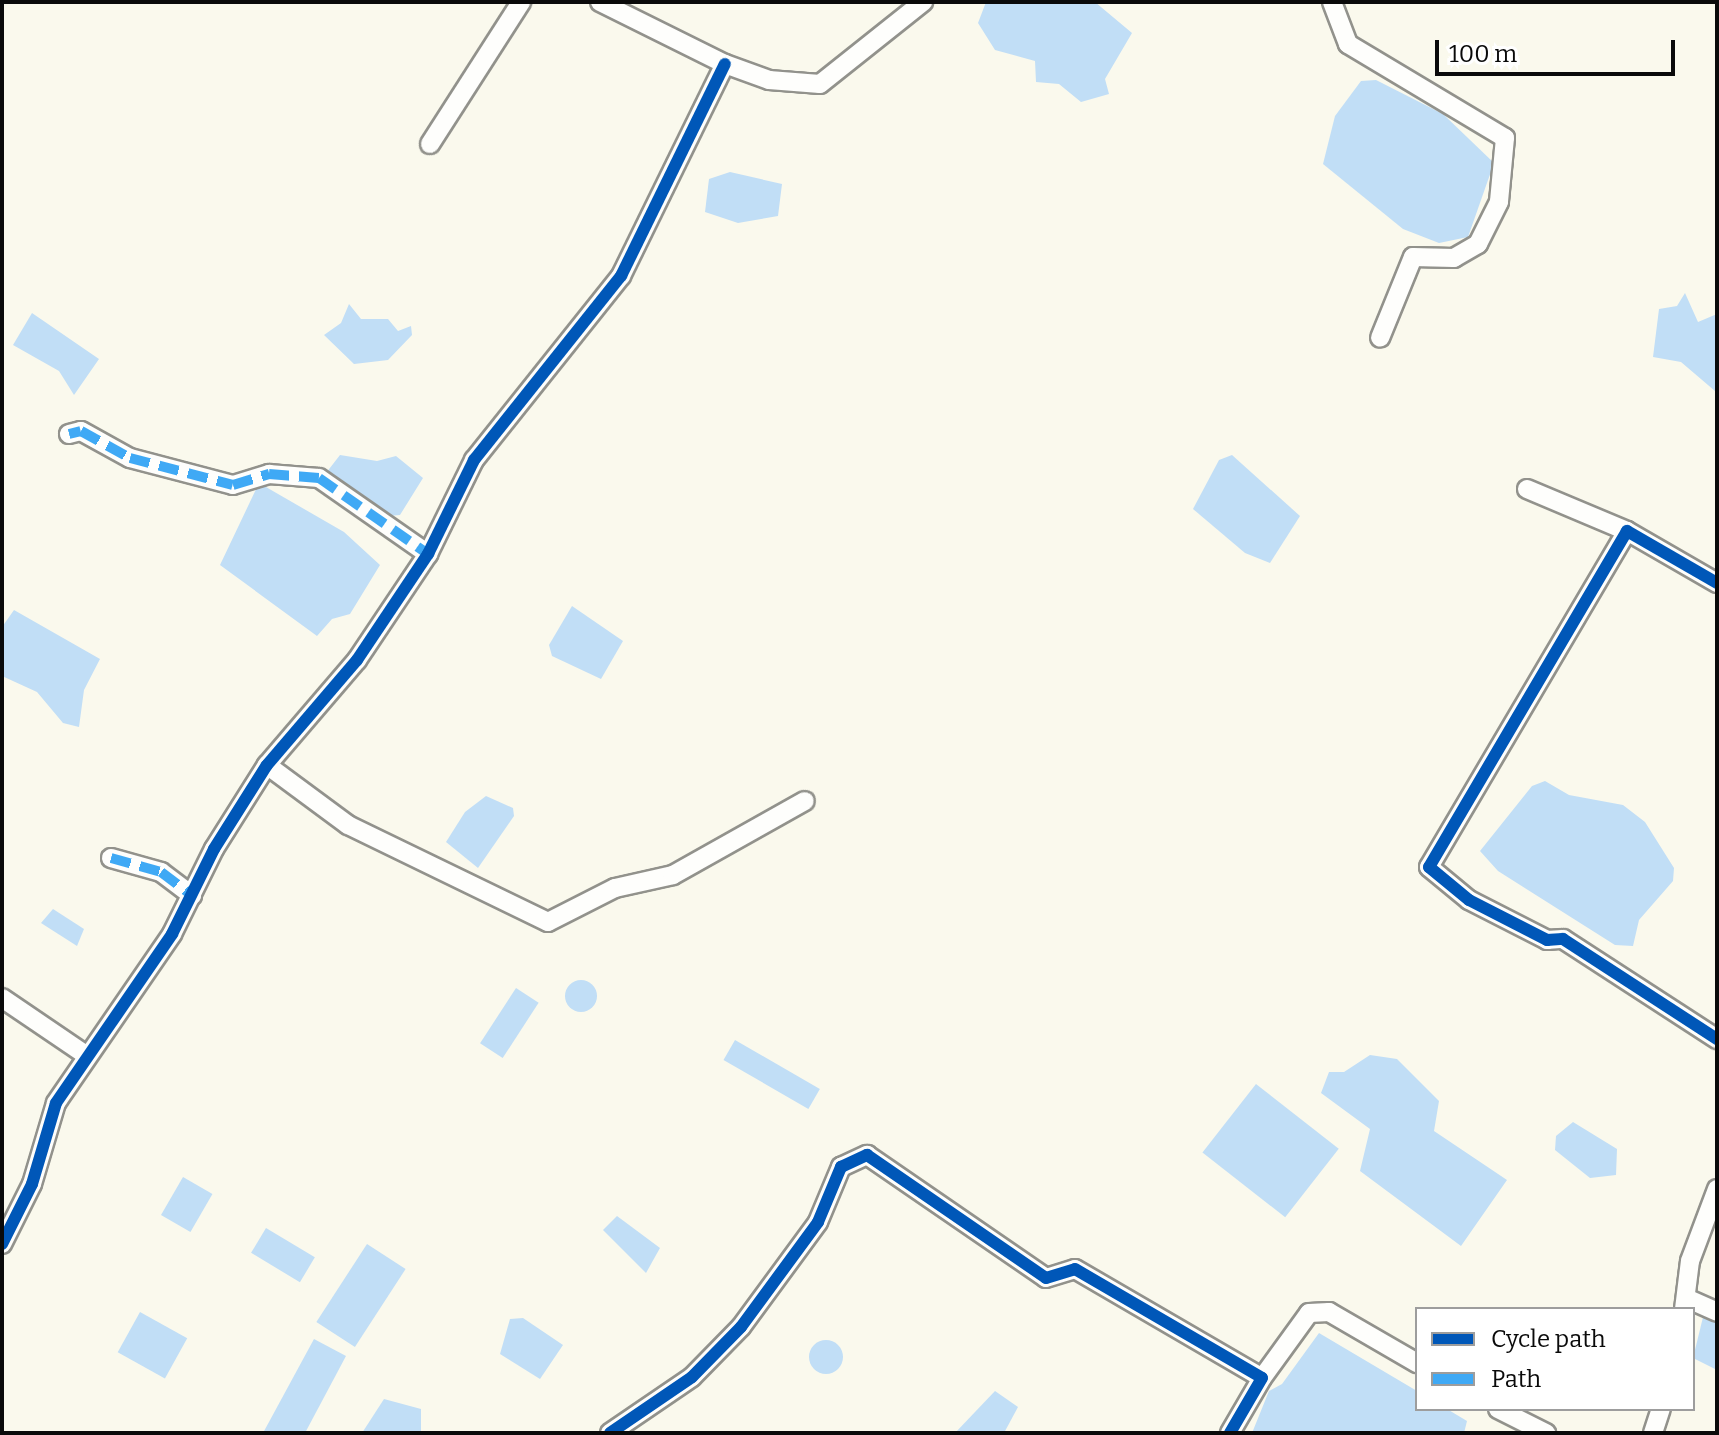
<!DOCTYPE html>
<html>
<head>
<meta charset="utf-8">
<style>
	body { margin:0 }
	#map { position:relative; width:1719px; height:1435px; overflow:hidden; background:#faf9ed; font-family:Bitter,serif }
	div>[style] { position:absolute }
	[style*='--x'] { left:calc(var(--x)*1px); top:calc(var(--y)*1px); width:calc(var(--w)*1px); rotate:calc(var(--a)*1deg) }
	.water>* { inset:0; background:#c1def6; transform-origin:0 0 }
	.round { border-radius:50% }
	.roads { filter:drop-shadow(2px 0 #92928c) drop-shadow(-2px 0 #92928c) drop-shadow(0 2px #92928c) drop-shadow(0 -2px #92928c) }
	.minor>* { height:18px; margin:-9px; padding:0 9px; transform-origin:9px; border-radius:9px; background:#fefefc }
	.quiet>* { height:10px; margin-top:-5px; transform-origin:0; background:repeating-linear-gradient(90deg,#3fa9f5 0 20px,transparent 0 30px) }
	.cycleway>* { height:12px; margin:-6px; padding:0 6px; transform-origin:6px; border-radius:6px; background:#0057b8 }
	span { translate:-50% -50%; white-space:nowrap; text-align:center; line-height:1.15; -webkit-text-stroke:8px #fff; paint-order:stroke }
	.frame { position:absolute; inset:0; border:4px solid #0a0a0a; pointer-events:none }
	.legend { position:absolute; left:1415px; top:1307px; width:280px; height:104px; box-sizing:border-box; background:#fff; border:2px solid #9d9d9d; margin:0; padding:10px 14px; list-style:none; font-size:24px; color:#0a0a0a }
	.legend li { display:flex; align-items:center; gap:16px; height:40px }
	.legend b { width:40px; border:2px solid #9d9d9d }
	.scale { position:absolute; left:1435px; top:40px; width:240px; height:36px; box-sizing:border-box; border:4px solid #0a0a0a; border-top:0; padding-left:10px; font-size:24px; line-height:28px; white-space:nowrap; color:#0a0a0a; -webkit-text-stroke:6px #fff; paint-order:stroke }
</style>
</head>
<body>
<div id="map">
	<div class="water">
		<i style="clip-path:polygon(986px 2px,1095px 2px,1132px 33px,1105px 79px,1109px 94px,1081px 102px,1059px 84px,1036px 82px,1035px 61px,995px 50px,978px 23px)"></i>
		<i style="clip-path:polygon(1376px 80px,1443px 114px,1494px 163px,1468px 237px,1439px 243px,1403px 229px,1323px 164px,1335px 116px,1361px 81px)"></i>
		<i style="clip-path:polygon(730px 172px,782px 184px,778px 216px,738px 223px,705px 212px,709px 179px)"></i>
		<i style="clip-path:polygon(1685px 293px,1698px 322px,1717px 314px,1715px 391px,1681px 362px,1653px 357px,1659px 309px,1677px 306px)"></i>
		<i style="clip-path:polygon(349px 304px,361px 319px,388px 319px,398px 331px,411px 326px,412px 335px,388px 360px,354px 364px,324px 335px,341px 323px)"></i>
		<i style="clip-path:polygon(32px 313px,99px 359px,74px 395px,59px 371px,13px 345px)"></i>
		<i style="clip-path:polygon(340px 455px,377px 461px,396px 456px,423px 478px,400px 515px,388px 516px,326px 473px)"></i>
		<i style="clip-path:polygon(1232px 455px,1300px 516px,1270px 563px,1245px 553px,1193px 509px,1219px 460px)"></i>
		<i style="clip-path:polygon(259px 483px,344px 532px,380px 565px,350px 614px,332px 619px,317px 636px,220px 565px)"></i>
		<i style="clip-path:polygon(572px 606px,623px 641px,601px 679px,552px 656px,549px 645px)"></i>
		<i style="clip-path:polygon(14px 610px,100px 659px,84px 690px,79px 727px,63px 723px,37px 692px,2px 676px,2px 627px)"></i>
		<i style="clip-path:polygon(1545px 781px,1569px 795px,1623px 805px,1645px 822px,1674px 868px,1673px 881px,1639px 920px,1633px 946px,1615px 945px,1498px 871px,1480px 851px,1532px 786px)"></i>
		<i style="clip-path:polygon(486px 796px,513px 808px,514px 816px,478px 868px,446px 842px,465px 812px)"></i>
		<i style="clip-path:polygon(53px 909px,84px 929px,77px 946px,41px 923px)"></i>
		<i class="round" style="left:565px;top:980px;width:32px;height:32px"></i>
		<i style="left:516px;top:988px;width:27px;height:66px;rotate:33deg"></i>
		<i style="left:735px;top:1040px;width:98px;height:23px;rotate:30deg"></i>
		<i style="clip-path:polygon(1370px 1055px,1397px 1059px,1439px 1101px,1434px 1131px,1507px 1180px,1461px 1246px,1360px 1171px,1370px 1129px,1321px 1093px,1329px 1072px,1344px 1072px)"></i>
		<i style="left:1256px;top:1084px;width:105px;height:87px;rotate:38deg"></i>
		<i style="clip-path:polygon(1573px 1122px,1617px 1149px,1616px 1175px,1590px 1178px,1555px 1150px,1556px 1136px)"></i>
		<i style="left:183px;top:1177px;width:34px;height:44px;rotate:30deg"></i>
		<i style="clip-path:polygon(617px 1216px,660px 1248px,646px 1273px,603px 1230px)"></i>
		<i style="left:266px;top:1228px;width:57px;height:29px;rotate:31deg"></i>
		<i style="left:367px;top:1244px;width:46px;height:93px;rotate:33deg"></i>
		<i style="clip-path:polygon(1705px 1309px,1717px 1315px,1717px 1370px,1693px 1358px)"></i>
		<i style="left:140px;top:1312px;width:54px;height:46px;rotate:29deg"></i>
		<i style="clip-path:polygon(523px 1318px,563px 1345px,540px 1379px,500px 1354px,510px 1319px)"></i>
		<i style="clip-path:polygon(1319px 1333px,1417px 1391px,1417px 1409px,1447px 1409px,1467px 1421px,1464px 1433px,1252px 1433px,1269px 1391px,1282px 1384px)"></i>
		<i style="clip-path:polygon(314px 1339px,346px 1356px,305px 1433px,263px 1433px)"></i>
		<i class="round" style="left:809px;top:1340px;width:34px;height:34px"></i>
		<i style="clip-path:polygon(995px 1391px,1018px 1407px,1004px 1433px,955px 1433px)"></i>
		<i style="clip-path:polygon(384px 1399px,421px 1409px,421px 1433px,362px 1433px)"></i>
	</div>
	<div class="roads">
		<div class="minor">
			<i style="--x:600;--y:2;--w:140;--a:26.4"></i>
			<i style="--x:725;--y:64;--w:47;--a:20"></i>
			<i style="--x:769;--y:80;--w:51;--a:4.5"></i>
			<i style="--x:820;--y:84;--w:132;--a:-38.5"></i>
			<i style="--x:1332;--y:2;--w:45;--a:69.1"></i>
			<i style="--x:1348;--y:44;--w:183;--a:30.9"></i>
			<i style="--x:1505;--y:138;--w:64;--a:95.4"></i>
			<i style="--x:1499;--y:202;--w:47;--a:116.6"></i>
			<i style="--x:1478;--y:244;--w:28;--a:150"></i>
			<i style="--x:1454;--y:258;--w:41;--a:-178.6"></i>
			<i style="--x:1413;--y:257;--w:87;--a:112.2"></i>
			<i style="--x:430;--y:144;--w:169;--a:-57.3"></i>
			<i style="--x:69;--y:434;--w:12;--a:-14"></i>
			<i style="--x:81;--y:431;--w:56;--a:28.9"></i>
			<i style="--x:130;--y:458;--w:106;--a:14.7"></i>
			<i style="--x:233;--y:485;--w:38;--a:-17"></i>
			<i style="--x:269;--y:474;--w:50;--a:4.6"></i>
			<i style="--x:319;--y:478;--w:133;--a:34.9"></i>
			<i style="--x:1527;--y:489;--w:108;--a:22.8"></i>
			<i style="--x:1717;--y:583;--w:104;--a:-150"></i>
			<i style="--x:1627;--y:531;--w:390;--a:120.5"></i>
			<i style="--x:1429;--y:867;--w:52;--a:39.5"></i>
			<i style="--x:1469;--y:900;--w:88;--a:27.1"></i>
			<i style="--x:1547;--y:940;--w:16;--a:-4"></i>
			<i style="--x:1563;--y:939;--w:184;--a:33"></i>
			<i style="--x:267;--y:765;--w:101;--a:36.5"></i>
			<i style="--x:348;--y:825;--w:222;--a:25.9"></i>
			<i style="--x:548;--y:922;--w:75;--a:-26.9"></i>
			<i style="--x:615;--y:888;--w:59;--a:-12.6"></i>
			<i style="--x:673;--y:875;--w:151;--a:-29.3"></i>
			<i style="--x:111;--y:858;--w:52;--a:15.6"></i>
			<i style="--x:161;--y:872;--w:39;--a:37"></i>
			<i style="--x:2;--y:998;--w:102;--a:34.2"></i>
			<i style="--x:2;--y:1244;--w:67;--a:-63.4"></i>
			<i style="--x:32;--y:1184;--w:84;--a:-73.5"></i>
			<i style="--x:56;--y:1103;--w:205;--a:-55.5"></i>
			<i style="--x:172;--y:934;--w:95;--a:-63.7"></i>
			<i style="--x:214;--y:849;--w:99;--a:-57.8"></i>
			<i style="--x:267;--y:765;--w:138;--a:-49.4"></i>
			<i style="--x:357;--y:660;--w:128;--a:-56.2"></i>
			<i style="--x:428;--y:554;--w:105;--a:-63.9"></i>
			<i style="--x:474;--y:460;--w:236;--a:-51.4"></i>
			<i style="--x:621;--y:276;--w:236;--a:-63.9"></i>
			<i style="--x:1686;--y:1298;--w:34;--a:24"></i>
			<i style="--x:1684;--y:1309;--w:48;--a:-82.9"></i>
			<i style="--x:1690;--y:1261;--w:77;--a:-69.4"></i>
			<i style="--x:1262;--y:1378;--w:80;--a:-54.1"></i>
			<i style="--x:1309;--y:1313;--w:20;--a:-3"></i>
			<i style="--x:1329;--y:1312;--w:102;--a:30.1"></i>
			<i style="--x:1498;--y:1409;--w:54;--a:26.6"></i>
			<i style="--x:610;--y:1433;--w:99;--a:-34.3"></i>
			<i style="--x:692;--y:1377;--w:70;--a:-45.6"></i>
			<i style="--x:741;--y:1327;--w:130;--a:-53.7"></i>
			<i style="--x:818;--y:1222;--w:60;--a:-67.3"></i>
			<i style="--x:841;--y:1167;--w:29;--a:-25"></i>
			<i style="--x:867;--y:1155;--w:217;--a:34.5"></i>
			<i style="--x:1046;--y:1278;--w:30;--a:-17"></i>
			<i style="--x:1075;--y:1269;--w:216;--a:30.2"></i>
			<i style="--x:1262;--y:1378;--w:64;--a:120.2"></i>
			<i style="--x:1653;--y:1433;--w:25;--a:-72"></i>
		</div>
	</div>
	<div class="quiet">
		<i style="--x:69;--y:434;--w:12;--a:-14"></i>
		<i style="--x:81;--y:431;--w:56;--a:28.9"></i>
		<i style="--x:130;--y:458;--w:106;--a:14.7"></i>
		<i style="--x:233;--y:485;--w:38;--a:-17"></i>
		<i style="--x:269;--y:474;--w:50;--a:4.6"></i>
		<i style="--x:319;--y:478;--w:133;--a:34.9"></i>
		<i style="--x:111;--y:858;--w:52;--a:15.6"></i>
		<i style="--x:161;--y:872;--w:39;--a:37"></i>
	</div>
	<div class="cycleway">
		<i style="--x:1717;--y:583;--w:104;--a:-150"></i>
		<i style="--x:1627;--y:531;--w:390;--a:120.5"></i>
		<i style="--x:1429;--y:867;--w:52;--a:39.5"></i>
		<i style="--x:1469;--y:900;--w:88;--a:27.1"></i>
		<i style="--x:1547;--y:940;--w:16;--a:-4"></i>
		<i style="--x:1563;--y:939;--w:184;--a:33"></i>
		<i style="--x:2;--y:1244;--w:67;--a:-63.4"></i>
		<i style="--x:32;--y:1184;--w:84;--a:-73.5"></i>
		<i style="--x:56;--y:1103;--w:205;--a:-55.5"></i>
		<i style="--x:172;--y:934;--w:95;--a:-63.7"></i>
		<i style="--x:214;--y:849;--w:99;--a:-57.8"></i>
		<i style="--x:267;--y:765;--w:138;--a:-49.4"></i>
		<i style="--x:357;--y:660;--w:128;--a:-56.2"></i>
		<i style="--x:428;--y:554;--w:105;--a:-63.9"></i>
		<i style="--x:474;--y:460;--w:236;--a:-51.4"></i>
		<i style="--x:621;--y:276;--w:236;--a:-63.9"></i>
		<i style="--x:610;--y:1433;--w:99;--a:-34.3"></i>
		<i style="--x:692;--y:1377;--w:70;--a:-45.6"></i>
		<i style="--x:741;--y:1327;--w:130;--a:-53.7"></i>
		<i style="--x:818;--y:1222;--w:60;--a:-67.3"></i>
		<i style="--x:841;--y:1167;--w:29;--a:-25"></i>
		<i style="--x:867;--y:1155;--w:217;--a:34.5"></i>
		<i style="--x:1046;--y:1278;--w:30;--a:-17"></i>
		<i style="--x:1075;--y:1269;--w:216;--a:30.2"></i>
		<i style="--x:1262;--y:1378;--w:64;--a:120.2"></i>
	</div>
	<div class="frame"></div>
	<ul class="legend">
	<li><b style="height:10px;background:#0057b8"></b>Cycle path</li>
	<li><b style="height:10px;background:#3fa9f5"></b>Path</li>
	</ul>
	<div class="scale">100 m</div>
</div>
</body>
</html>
